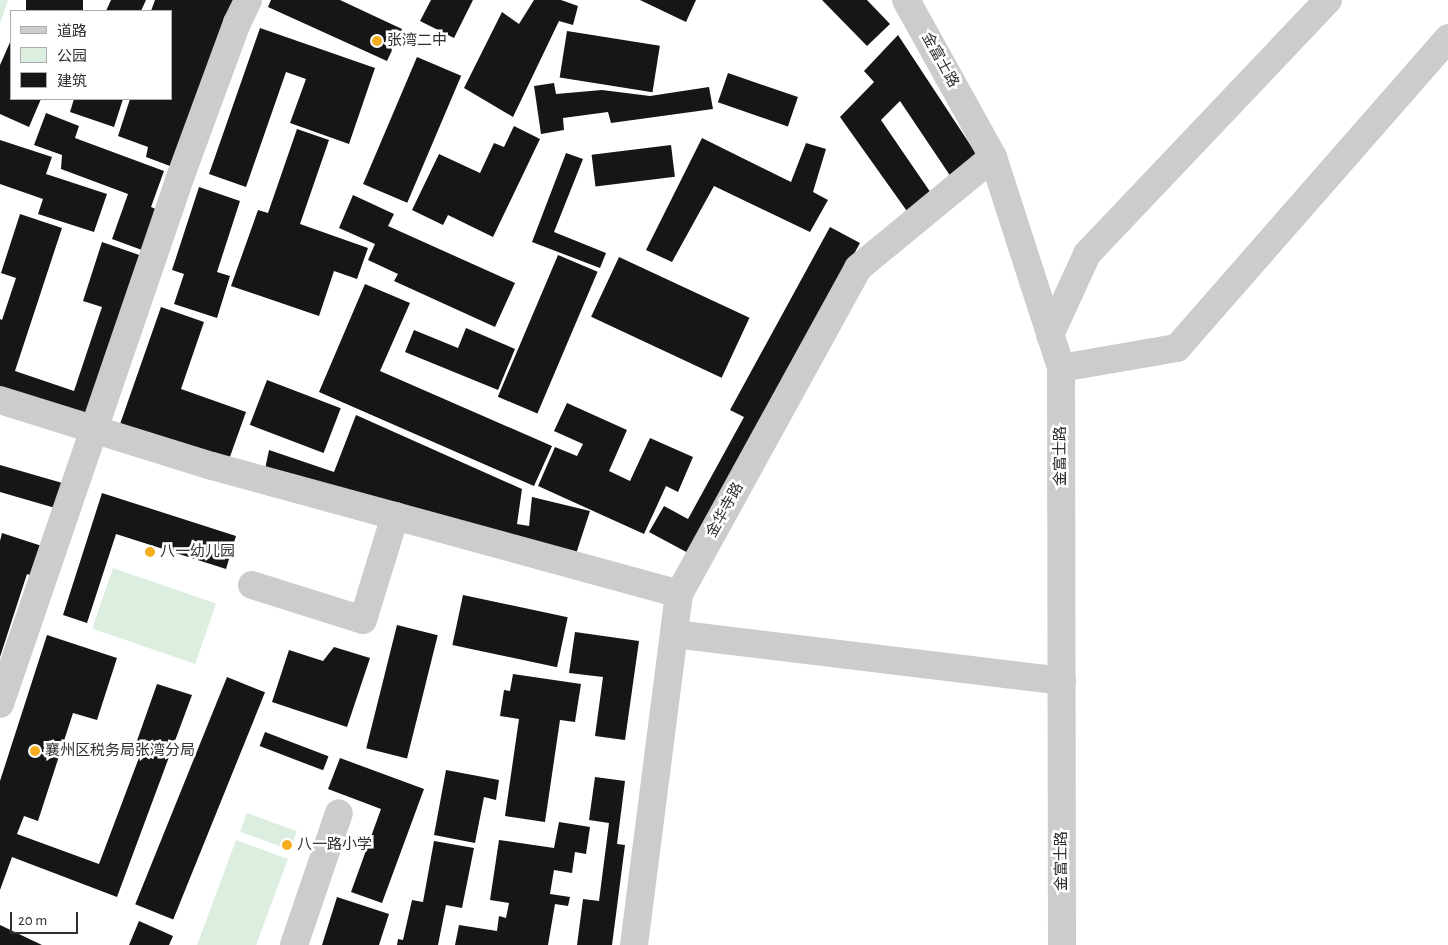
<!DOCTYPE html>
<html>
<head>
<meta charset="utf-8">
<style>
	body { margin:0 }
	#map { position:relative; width:1448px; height:945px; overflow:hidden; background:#fff; font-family:"Alegreya Sans","Noto Sans SC",sans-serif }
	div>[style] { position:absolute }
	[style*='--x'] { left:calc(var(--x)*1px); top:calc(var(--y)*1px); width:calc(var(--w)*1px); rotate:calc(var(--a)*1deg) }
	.green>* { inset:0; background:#dbeedf; transform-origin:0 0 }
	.building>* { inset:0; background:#161616; transform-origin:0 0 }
	.minor>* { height:28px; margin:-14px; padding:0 14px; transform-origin:14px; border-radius:14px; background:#ccc }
	.dots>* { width:14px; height:14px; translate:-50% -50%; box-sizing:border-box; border:2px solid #fff; border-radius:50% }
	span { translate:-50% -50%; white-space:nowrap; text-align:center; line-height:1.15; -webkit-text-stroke:5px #fff; paint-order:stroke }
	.poi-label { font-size:15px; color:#2f2f2f }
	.left { translate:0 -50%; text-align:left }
	.street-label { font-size:15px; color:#2f2f2f }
	.legend { position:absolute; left:10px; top:10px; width:162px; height:90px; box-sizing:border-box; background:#fff; border:1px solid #acacac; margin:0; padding:6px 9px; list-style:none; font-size:15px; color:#2f2f2f }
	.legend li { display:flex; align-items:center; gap:10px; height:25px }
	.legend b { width:25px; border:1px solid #acacac }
	.scale { position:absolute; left:10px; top:912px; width:68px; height:22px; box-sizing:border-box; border:2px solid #2f2f2f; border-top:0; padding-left:6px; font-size:15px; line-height:18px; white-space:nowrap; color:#2f2f2f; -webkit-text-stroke:4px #fff; paint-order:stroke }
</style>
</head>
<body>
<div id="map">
	<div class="green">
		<i style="clip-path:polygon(0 0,8px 0,0 24px)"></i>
		<i style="left:113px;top:568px;width:109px;height:64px;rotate:19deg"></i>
		<i style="left:247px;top:813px;width:53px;height:20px;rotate:20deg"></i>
		<i style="clip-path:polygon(236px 840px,288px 859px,256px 945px,197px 945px)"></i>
	</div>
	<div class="building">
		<i style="left:26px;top:0;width:57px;height:11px"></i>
		<i style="clip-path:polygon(111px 0,146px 0,141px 11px,106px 11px)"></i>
		<i style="clip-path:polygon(155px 0,240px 0,178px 169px,146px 157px,148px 147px,118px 136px,130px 99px,171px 99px,171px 11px,151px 11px)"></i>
		<i style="clip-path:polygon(271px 0,340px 0,402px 29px,387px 61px,268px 7px)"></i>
		<i style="clip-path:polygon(431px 0,473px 0,454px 38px,420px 21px)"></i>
		<i style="clip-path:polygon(534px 0,561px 0,578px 6px,573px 25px,559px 21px,513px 117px,464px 88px,502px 12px,519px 24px)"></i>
		<i style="clip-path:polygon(640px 0,696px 0,686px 22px)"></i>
		<i style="clip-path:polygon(822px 0,867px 0,890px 24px,867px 46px)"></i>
		<i style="clip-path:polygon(260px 28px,375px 68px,349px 144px,290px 123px,306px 79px,286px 72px,246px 187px,209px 174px)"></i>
		<i style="left:567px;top:31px;width:94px;height:47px;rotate:9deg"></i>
		<i style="clip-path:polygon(898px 35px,977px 155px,951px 177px,900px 101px,881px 120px,933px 196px,909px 214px,840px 117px,874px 82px,864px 71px)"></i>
		<i style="clip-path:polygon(11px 40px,11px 99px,41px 99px,29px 127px,0 114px,0 65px)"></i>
		<i style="left:417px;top:57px;width:48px;height:138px;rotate:23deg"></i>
		<i style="left:728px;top:73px;width:74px;height:31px;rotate:19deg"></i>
		<i style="clip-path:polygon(554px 83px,556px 94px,602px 90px,650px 96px,709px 87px,713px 109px,611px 123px,608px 112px,563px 118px,564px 130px,541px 134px,534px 86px)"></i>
		<i style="clip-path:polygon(74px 99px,123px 99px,114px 127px,70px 112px)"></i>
		<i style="clip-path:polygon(46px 113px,79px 126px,75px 138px,164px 171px,151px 207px,165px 213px,150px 253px,112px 239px,128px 194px,61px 169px,62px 155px,34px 145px)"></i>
		<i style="clip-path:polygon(514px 126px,540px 139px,493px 237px,448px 215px,443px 225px,412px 210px,439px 154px,480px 173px,494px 143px,504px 147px)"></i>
		<i style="clip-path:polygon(297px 129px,329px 140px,300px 224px,368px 248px,357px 279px,334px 271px,319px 316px,231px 286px,258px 210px,268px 213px)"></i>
		<i style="clip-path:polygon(702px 138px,791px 182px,806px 143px,826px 149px,813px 192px,828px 200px,810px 232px,714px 186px,672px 262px,646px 250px)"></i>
		<i style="clip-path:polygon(0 140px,52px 157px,46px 174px,107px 194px,94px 232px,38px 214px,43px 199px,0 184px)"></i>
		<i style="left:671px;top:145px;width:32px;height:80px;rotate:83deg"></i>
		<i style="clip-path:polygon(566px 153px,583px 159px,554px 232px,606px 253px,600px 268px,532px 242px)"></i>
		<i style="clip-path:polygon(199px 187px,240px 201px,217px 272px,230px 276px,217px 318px,174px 304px,184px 274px,172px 270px)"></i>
		<i style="clip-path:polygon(353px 195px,394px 214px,388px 226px,515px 283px,495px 327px,394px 281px,398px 274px,368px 260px,375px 244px,339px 228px)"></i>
		<i style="clip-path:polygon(20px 214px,62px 228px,15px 371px,74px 391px,102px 307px,83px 301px,102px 242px,145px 257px,92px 418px,0 388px,0 319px,2px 320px,16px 278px,1px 273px)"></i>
		<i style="clip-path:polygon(830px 227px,860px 243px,690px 554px,649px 532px,664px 506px,688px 519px,744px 417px,730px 410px)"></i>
		<i style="left:558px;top:255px;width:43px;height:154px;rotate:23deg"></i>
		<i style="left:619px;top:257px;width:144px;height:66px;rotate:25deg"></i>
		<i style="clip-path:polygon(365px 284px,410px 303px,380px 371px,552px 446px,534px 486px,319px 392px)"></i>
		<i style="clip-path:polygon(161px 307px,204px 322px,181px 389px,246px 412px,227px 465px,119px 427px)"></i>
		<i style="clip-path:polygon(466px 328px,515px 349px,498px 390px,405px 352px,414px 330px,458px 348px)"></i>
		<i style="left:267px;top:380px;width:79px;height:48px;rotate:21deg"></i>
		<i style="clip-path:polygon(567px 403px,627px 430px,609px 471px,630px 481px,650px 438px,693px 457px,678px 492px,666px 486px,644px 534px,538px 486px,555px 447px,577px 456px,583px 444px,554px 431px)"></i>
		<i style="clip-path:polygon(356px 415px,522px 489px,517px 524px,529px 526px,532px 497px,590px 511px,575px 557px,265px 469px,269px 450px,334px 472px)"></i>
		<i style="left:0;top:465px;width:64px;height:26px;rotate:16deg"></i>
		<i style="clip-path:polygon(102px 493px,236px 536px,226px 569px,116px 534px,87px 623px,63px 615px)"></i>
		<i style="clip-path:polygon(2px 533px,51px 549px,41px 579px,27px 574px,0 657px,0 541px)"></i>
		<i style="left:463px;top:595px;width:107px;height:51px;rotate:12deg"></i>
		<i style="left:397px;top:625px;width:42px;height:127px;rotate:14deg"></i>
		<i style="clip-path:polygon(575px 632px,639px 641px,625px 740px,595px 736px,603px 677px,569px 673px)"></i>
		<i style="clip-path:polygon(47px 635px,117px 658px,97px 720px,73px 713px,38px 821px,24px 816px,17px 834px,99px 864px,140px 755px,133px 752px,157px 684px,192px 695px,117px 897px,12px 857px,0 890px,0 781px)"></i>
		<i style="clip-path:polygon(334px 647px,370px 658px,347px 727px,272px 702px,289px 650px,323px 661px)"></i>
		<i style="clip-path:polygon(513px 674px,581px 684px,575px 722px,560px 720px,545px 822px,505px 816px,519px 719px,500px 716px,504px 690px,510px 691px)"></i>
		<i style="left:227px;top:677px;width:41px;height:245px;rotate:22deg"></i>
		<i style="left:265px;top:732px;width:68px;height:15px;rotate:21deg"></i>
		<i style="clip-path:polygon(340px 758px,424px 789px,382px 903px,351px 892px,381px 809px,328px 789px)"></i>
		<i style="clip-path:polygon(446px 770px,499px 780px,496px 800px,484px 797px,475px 843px,434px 835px)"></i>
		<i style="clip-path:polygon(595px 777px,625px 781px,617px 844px,625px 845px,612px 945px,577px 945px,583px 899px,599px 901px,609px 823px,589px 820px)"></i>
		<i style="clip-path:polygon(559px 822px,590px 827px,586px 854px,575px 852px,572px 873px,554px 870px,550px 894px,570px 897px,568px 906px,555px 904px,548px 945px,455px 945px,459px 925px,497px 931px,499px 916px,506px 918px,509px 903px,490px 900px,499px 840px,554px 848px)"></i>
		<i style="clip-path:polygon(434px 841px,474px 848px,462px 908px,446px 905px,438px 945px,397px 945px,398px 939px,403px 940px,412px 900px,423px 902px)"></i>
		<i style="clip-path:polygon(337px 897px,389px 914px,379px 945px,322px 945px)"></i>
		<i style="clip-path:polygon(139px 921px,173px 936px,169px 945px,129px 945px)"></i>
		<i style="clip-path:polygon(0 925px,42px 945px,0 945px)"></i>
	</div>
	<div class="minor">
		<i style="--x:906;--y:0;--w:179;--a:61"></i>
		<i style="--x:993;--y:157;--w:222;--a:72.1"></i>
		<i style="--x:1061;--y:368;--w:577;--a:89.9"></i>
		<i style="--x:1050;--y:335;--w:89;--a:-65.4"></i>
		<i style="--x:1087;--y:254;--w:350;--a:-46.5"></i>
		<i style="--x:1061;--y:368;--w:118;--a:-9.8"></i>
		<i style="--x:1177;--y:348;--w:412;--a:-48.8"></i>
		<i style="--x:0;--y:400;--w:222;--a:17.3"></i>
		<i style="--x:212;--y:466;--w:484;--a:15.3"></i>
		<i style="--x:252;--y:585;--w:116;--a:17.5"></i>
		<i style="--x:363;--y:620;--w:109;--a:-72.9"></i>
		<i style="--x:674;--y:634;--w:391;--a:6.9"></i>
		<i style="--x:0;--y:704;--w:559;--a:-71.11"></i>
		<i style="--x:181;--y:175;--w:162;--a:-69.8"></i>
		<i style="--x:237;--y:23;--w:25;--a:-64"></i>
		<i style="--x:294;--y:945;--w:139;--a:-71.2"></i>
		<i style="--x:634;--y:945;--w:354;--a:-82.7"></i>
		<i style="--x:679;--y:594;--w:372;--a:-61.2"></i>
		<i style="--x:858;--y:268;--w:175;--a:-39.4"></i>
	</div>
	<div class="dots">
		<i style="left:377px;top:41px;background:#f7ad20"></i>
		<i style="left:150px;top:552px;background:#f7ad20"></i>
		<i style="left:35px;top:751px;background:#f7ad20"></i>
		<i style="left:287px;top:845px;background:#f7ad20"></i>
	</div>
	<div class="poi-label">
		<span class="left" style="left:387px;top:41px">张湾二中</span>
		<span class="left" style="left:160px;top:552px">八一幼儿园</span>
		<span class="left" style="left:45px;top:751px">襄州区税务局张湾分局</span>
		<span class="left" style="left:297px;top:845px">八一路小学</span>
	</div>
	<div class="street-label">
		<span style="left:940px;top:60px;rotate:61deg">金富士路</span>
		<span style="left:1061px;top:456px;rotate:-90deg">金富士路</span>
		<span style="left:725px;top:510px;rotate:-61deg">金华寺路</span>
		<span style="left:1062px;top:861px;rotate:-90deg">金富士路</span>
	</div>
	<ul class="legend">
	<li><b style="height:6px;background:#ccc"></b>道路</li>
	<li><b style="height:14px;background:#dbeedf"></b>公园</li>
	<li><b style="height:14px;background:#161616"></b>建筑</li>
	</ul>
	<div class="scale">20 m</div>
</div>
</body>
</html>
